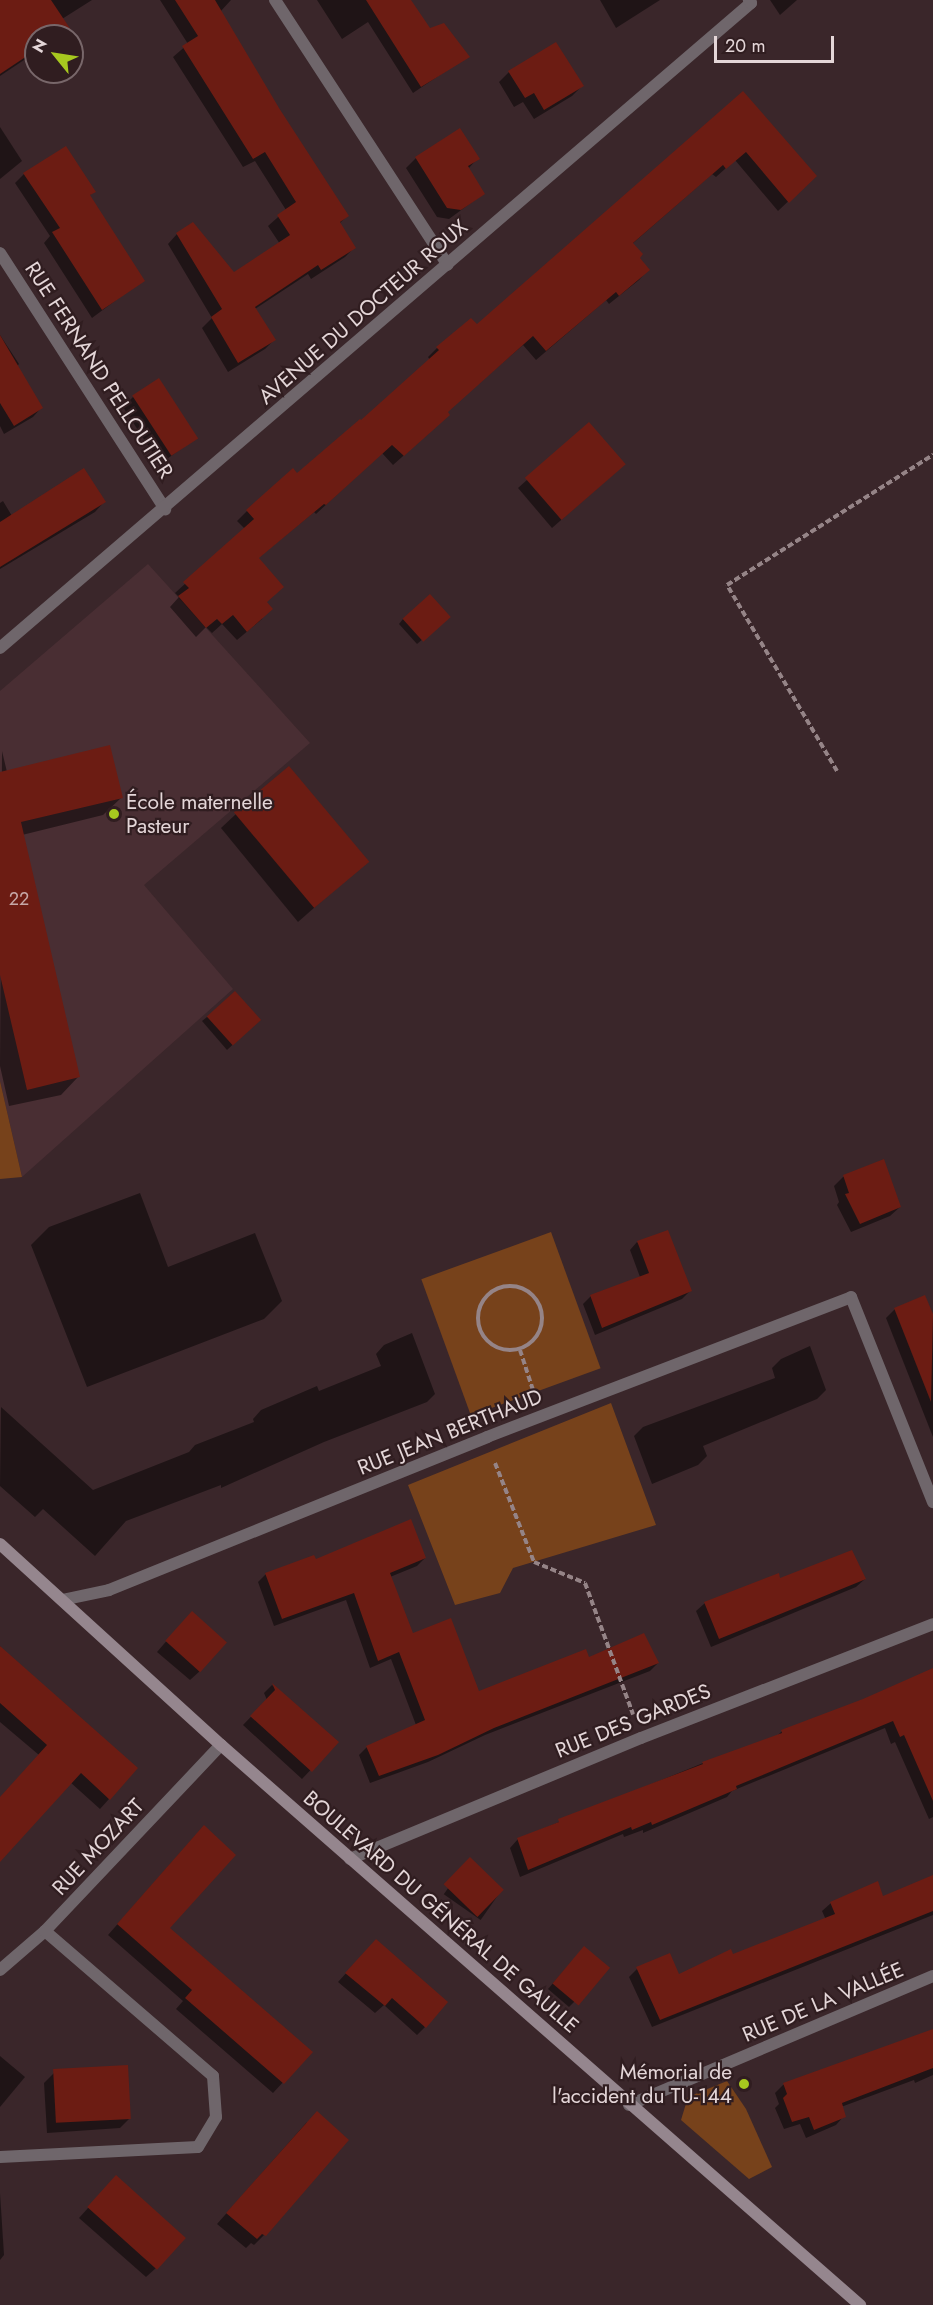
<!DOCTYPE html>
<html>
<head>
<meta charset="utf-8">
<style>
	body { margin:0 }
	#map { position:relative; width:933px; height:2305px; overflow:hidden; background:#3a262a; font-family:Jost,sans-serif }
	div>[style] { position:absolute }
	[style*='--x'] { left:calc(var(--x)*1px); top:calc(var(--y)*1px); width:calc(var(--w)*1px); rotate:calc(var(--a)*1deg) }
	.built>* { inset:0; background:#492e33 }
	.green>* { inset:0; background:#77421b; transform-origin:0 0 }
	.shadow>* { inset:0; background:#0007; transform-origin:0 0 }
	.building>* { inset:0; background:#6c1c13; transform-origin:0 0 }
	.path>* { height:4px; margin-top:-2px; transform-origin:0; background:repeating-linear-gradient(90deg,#958487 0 6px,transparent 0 9px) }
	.path>.ring { margin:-2px; padding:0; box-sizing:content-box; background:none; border:4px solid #958487; border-radius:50% }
	.street>* { height:12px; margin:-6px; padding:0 6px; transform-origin:6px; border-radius:6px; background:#6f666b }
	.secondary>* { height:12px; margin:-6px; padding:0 6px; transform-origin:6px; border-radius:6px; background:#95868e }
	.dots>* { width:16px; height:16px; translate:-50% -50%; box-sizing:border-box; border:3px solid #301d20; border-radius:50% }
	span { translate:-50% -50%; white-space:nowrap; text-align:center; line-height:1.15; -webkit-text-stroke:4.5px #301d20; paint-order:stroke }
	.number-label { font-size:18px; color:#c6a8a7 }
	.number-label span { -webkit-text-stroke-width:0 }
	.street-label { font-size:21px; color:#e4d6d8 }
	.poi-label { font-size:21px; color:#e4d6d8 }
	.left { translate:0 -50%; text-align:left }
	.right { translate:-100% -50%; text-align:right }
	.north { position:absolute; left:24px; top:24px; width:60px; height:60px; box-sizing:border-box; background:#301d20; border:2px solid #78676a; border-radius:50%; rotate:300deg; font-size:16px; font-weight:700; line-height:24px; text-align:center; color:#e4d6d8 }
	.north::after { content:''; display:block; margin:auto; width:21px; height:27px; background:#a7c81f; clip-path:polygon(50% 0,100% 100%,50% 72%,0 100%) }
	.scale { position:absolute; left:714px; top:36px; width:120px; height:27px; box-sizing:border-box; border:3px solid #e4d6d8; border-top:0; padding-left:8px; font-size:18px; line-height:21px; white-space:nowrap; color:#e4d6d8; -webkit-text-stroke:4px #301d20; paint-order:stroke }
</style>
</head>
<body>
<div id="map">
	<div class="built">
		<i style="clip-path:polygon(148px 564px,310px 743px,144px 885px,233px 989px,22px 1177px,0 1081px,0 691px)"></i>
	</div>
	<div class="green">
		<i style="clip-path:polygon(0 1081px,22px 1177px,0 1179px)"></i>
		<i style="left:551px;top:1232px;width:145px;height:138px;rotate:70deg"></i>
		<i style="clip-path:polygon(611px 1403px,656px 1525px,513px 1568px,500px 1593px,455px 1605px,408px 1485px)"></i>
		<i style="clip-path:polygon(727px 2081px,746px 2109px,772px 2167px,749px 2179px,681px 2120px,688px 2097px)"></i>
	</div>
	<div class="shadow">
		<i style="clip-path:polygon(0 0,92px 0,62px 19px,60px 36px,36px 36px,36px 52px,0 76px)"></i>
		<i style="clip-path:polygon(160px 0,231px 0,220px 12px,278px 109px,347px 216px,339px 224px,354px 248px,345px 257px,311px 279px,308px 274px,255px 309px,274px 340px,265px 349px,228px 372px,202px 328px,212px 318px,168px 244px,177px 234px,233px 274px,280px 244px,268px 226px,286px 210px,255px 161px,243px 167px,173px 57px,188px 44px)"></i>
		<i style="clip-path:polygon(317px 0,409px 0,430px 30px,468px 56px,413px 93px,368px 22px,342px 39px)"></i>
		<i style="clip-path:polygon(600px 0,660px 0,616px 28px)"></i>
		<i style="clip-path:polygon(770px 0,797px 0,780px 15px)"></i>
		<i style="clip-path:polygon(556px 44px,582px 86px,572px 96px,534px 119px,523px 102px,514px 107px,499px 82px,509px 72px)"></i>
		<i style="clip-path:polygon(743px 94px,815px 176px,778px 211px,735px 160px,716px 177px,712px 174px,632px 244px,638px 258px,648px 270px,639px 280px,609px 304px,606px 300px,536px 360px,523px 345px,446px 412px,439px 424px,393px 465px,382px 453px,316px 514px,314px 512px,258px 558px,266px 603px,262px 619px,237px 640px,222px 624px,212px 633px,206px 627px,196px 637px,170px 607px,179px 597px,175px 593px,245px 529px,237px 521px,247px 511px,293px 470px,297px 475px,361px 423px,430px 360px,428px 357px,437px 348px,477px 326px)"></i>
		<i style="clip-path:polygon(0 127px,22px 161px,0 179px)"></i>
		<i style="clip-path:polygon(416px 158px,478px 158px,468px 169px,483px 194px,449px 219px,437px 217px,406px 168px)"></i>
		<i style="clip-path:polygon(24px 174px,94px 191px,89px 196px,143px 280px,92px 318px,44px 243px,50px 236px,15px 183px)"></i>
		<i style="clip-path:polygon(0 335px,19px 364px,17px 366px,41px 408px,33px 417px,4px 434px,0 426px)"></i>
		<i style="clip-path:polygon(133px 397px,196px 438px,160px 464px,123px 407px)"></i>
		<i style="clip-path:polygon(589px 424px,616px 472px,552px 528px,518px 488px)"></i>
		<i style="clip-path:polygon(3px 501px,12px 516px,104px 502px,95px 512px,0 569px,0 503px)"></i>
		<i style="clip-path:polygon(403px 619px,444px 621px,417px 644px,399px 624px)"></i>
		<i style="clip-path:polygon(2px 751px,7px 772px,121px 798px,103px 815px,22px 835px,78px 1077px,61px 1095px,9px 1106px,0 1066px)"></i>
		<i style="clip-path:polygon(236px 814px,366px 862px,298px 922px,221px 828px)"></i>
		<i style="clip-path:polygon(207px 1017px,254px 1025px,227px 1050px,202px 1021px)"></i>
		<i style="clip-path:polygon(883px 1161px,900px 1207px,890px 1216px,851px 1232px,837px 1205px,839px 1202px,834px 1186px,843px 1177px)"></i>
		<i style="clip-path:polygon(140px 1193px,168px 1267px,255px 1233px,282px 1301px,264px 1319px,87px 1387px,31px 1245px,49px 1227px)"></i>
		<i style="clip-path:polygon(637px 1242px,690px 1291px,682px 1299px,595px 1335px,583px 1304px,591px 1296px,640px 1277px,630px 1250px)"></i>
		<i style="clip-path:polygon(925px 1297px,933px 1318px,933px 1437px,886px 1318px,895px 1309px)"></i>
		<i style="clip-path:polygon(412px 1333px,435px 1394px,427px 1402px,324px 1442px,221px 1488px,221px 1485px,126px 1521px,95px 1556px,43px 1509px,35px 1517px,0 1486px,1px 1407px,93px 1490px,189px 1452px,195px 1445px,254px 1422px,253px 1419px,261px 1410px,317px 1386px,319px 1391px,381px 1366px,376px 1354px,384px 1345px)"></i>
		<i style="clip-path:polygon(810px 1346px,826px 1390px,817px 1399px,703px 1446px,707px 1456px,698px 1465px,652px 1484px,634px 1436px,643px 1427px,775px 1378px,772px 1368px,781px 1359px)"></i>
		<i style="clip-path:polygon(425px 1558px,417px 1566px,390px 1577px,412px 1635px,479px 1693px,588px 1659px,658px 1663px,650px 1671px,485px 1735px,428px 1762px,370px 1783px,359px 1755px,367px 1747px,416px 1725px,391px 1659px,370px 1668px,346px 1600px,274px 1626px,258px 1582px,266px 1574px,315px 1561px)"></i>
		<i style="clip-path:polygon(865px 1579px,856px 1587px,711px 1647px,696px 1611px,705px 1603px,780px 1580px)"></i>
		<i style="clip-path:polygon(182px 1623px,200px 1671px,190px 1680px,157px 1652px)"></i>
		<i style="clip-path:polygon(0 1646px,109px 1799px,100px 1809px,70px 1782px,0 1860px,0 1798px,39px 1755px,0 1722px)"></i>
		<i style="clip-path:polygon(933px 1684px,933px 1817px,929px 1819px,895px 1742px,891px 1744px,885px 1728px,732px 1791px,727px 1797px,643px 1833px,643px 1830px,624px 1837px,623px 1834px,520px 1877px,510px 1848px,518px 1839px,703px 1763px,776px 1737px,782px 1731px)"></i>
		<i style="clip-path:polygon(272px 1685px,337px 1742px,302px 1779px,243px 1725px,267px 1700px,264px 1693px)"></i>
		<i style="clip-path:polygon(194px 1837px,168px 1928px,311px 2052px,273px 2093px,176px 2009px,183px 2001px,108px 1935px)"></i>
		<i style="left:465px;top:1864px;width:45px;height:37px;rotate:35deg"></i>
		<i style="clip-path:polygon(933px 1876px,933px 1915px,652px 2027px,629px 1977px,637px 1969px,678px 1976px,826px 1920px,822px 1911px,831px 1903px,882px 1898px)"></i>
		<i style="clip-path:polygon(368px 1949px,425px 2027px,417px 2035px,384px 2005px,375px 2013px,338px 1982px)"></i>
		<i style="clip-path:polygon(580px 1952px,608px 1968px,569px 2007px,548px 1989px)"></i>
		<i style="clip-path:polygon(933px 2031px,933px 2075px,915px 2083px,914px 2080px,841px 2107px,844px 2116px,836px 2125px,806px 2138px,800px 2124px,784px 2129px,775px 2108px,779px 2104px,775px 2093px,783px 2085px)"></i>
		<i style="clip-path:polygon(0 2056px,25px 2077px,0 2107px)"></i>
		<i style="clip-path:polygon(54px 2073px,130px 2118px,120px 2128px,47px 2133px,44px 2083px)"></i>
		<i style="clip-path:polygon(307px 2122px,264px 2235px,254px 2245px,251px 2243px,246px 2248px,217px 2224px)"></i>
		<i style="clip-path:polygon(107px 2187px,156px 2268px,146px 2277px,79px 2218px)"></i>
		<i style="clip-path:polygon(0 2193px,4px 2255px,0 2260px)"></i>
	</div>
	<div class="building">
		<i style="clip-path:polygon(0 0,51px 0,75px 36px,36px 36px,36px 50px,0 74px)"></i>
		<i style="clip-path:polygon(175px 0,215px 0,279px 108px,349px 216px,340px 222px,356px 248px,321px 270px,318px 265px,255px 307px,276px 340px,238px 363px,211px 317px,222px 309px,176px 233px,193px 222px,234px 272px,290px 235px,277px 215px,296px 202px,265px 152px,253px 159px,182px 46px,198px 36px)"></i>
		<i style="clip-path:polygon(366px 0,411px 0,430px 28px,444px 23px,470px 57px,421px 87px)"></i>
		<i style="clip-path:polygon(556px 42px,584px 86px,544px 110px,534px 93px,525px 98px,508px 71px)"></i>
		<i style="clip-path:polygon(743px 91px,817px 176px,789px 203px,746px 152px,726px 169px,723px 165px,633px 243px,643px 254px,640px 258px,650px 270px,619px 296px,616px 292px,546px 351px,533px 336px,448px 412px,450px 415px,404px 456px,392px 445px,326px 505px,324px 504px,259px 558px,284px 587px,267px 602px,273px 609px,247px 632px,233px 615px,222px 624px,217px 619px,206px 628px,178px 596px,189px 588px,183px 582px,254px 519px,246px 510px,293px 468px,297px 473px,360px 419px,361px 420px,439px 350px,436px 347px,471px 318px,477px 324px)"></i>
		<i style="clip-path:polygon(460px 128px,480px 159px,468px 166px,485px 194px,461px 210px,447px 208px,415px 157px)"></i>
		<i style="clip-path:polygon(66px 146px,96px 192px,90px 195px,145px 281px,102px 310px,52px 232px,60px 228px,23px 173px)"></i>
		<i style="clip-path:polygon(0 335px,43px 408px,14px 426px,0 403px)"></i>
		<i style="left:159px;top:378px;width:72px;height:32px;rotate:57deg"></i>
		<i style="left:589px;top:422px;width:56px;height:85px;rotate:49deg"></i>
		<i style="clip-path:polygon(84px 468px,106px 502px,0 567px,0 522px)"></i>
		<i style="left:430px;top:594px;width:31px;height:37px;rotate:48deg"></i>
		<i style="clip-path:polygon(110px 745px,123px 798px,21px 822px,80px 1077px,27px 1090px,0 975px,0 772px)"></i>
		<i style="left:289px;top:766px;width:125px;height:72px;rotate:50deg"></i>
		<i style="left:235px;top:991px;width:39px;height:38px;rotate:48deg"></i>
		<i style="clip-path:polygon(884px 1159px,901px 1207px,860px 1224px,845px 1194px,849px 1193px,843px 1175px)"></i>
		<i style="clip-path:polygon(668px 1230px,692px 1291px,602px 1328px,590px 1295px,649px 1273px,637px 1241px)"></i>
		<i style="clip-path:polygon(925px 1295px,933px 1314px,931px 1402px,894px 1308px)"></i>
		<i style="clip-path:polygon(411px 1519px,426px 1558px,390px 1573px,413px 1633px,451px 1618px,479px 1691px,586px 1649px,589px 1657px,644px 1633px,659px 1663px,494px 1728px,438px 1755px,379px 1776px,366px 1746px,425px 1720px,399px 1652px,378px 1661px,354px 1593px,282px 1619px,265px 1573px,314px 1555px,316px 1559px)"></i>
		<i style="clip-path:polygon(852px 1550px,866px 1579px,719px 1639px,704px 1602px,779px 1573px,780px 1578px)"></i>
		<i style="left:192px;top:1611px;width:47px;height:40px;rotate:42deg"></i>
		<i style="clip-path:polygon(0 1646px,138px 1768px,110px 1800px,81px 1773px,0 1862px,0 1797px,47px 1745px,0 1703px)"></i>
		<i style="clip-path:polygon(933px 1668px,933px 1801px,904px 1735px,900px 1737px,893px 1721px,736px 1786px,737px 1789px,652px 1825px,651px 1822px,632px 1830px,631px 1827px,528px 1870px,517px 1838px,559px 1822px,558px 1819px,703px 1764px,702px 1762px,782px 1733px,781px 1730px,863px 1699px)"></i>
		<i style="clip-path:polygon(272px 1683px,339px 1742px,312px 1772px,250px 1716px,275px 1690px)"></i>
		<i style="clip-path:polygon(204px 1825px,236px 1855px,170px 1928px,313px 2052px,284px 2084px,185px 1998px,192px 1990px,117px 1924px)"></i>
		<i style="left:470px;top:1857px;width:47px;height:38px;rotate:44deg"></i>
		<i style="clip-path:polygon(933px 1875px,933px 1911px,660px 2020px,636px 1967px,670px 1953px,679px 1974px,731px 1949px,733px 1954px,835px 1914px,830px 1902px,878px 1881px,883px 1896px)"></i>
		<i style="clip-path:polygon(376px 1939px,448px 2002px,426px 2028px,392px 1998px,385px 2006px,345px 1973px)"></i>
		<i style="left:584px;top:1946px;width:34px;height:49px;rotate:40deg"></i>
		<i style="clip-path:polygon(933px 2029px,933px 2068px,842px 2103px,846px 2117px,814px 2130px,809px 2117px,792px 2122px,783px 2098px,787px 2094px,783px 2083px)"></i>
		<i style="left:128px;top:2065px;width:54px;height:75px;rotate:87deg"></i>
		<i style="clip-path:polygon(317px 2111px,349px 2140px,266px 2236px,262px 2234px,257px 2239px,226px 2213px)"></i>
		<i style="left:116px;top:2175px;width:94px;height:43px;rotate:42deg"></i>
	</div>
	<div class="path">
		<i style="--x:837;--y:771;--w:216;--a:-120.6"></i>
		<i style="--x:727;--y:585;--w:244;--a:-32.3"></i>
		<i class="ring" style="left:478px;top:1286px;width:60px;height:60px"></i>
		<i style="--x:520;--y:1350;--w:45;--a:72"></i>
		<i style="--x:495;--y:1463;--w:106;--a:68.5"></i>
		<i style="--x:534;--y:1562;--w:55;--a:22.4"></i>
		<i style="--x:585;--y:1583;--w:140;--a:69.9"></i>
	</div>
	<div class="street">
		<i style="--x:275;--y:0;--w:316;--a:56.9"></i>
		<i style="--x:0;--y:253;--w:305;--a:57.2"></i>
		<i style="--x:0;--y:648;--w:990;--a:-40.66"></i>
		<i style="--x:751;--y:3;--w:4;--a:-124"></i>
		<i style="--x:62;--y:1600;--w:48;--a:-12"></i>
		<i style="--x:109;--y:1590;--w:408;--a:-22"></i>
		<i style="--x:487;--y:1437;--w:390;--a:-21"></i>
		<i style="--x:851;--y:1297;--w:221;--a:68.2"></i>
		<i style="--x:350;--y:1859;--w:315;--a:-22.6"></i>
		<i style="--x:641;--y:1738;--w:313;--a:-21.3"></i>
		<i style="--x:0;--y:1970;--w:60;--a:-40.9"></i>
		<i style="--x:45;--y:1931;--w:256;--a:-46.6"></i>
		<i style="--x:629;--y:2105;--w:330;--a:-23"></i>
		<i style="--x:0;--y:2157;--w:198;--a:-2.9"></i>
		<i style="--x:198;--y:2147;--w:35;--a:-59"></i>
		<i style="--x:216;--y:2117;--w:41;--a:-94.2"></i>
		<i style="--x:213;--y:2076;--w:222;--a:-139.2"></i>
	</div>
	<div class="secondary">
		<i style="--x:0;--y:1544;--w:299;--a:42.3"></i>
		<i style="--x:221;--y:1745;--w:850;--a:41.23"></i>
	</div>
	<div class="dots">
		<i style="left:114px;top:814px;background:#a7c81f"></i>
		<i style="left:744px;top:2084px;background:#a7c81f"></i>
	</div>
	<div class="number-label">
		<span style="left:19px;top:899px">22</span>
	</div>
	<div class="street-label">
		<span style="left:363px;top:312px;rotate:-41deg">AVENUE DU DOCTEUR ROUX</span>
		<span style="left:99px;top:370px;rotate:57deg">RUE FERNAND PELLOUTIER</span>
		<span style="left:450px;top:1432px;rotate:-22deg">RUE JEAN BERTHAUD</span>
		<span style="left:633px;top:1721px;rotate:-22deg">RUE DES GARDES</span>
		<span style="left:98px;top:1847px;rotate:-47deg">RUE MOZART</span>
		<span style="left:441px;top:1912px;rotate:41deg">BOULEVARD DU GÉNÉRAL DE GAULLE</span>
		<span style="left:823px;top:2002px;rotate:-23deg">RUE DE LA VALLÉE</span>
	</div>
	<div class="poi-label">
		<span class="left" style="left:126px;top:814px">École maternelle<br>Pasteur</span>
		<span class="right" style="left:732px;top:2084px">Mémorial de<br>l'accident du TU-144</span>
	</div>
	<div class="north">N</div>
	<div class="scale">20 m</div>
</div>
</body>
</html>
